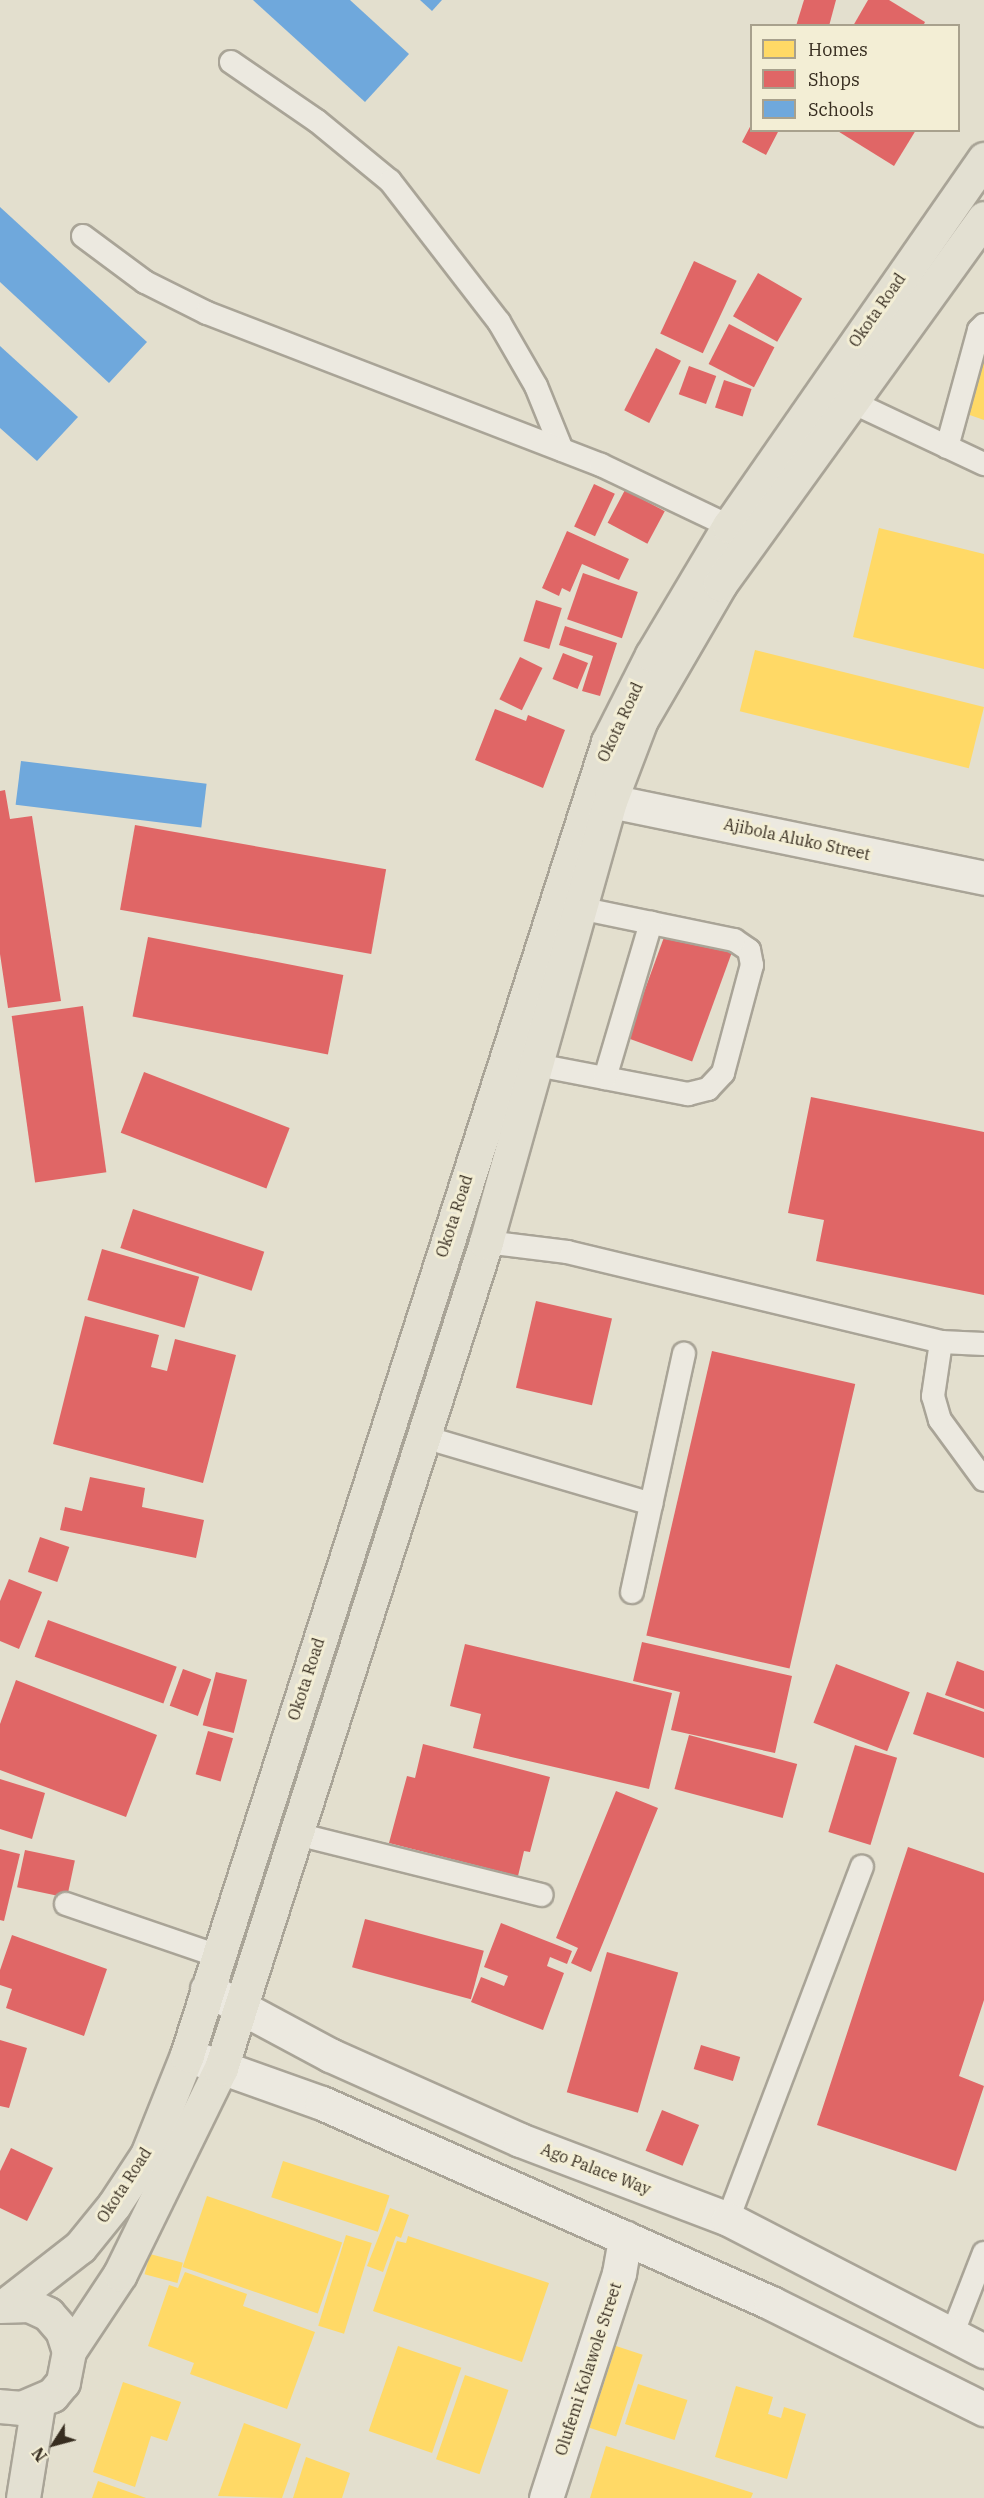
<!DOCTYPE html>
<html>
<head>
<meta charset="utf-8">
<style>
	body { margin:0 }
	#map { position:relative; width:984px; height:2498px; overflow:hidden; background:#e3dfce; font-family:"IBM Plex Serif",serif }
	div>[style] { position:absolute }
	[style*='--x'] { left:calc(var(--x)*1px); top:calc(var(--y)*1px); width:calc(var(--w)*1px); rotate:calc(var(--a)*1deg) }
	.homes>* { inset:0; background:#ffd966; transform-origin:0 0 }
	.shops>* { inset:0; background:#e06666; transform-origin:0 0 }
	.schools>* { inset:0; background:#6fa8dc; transform-origin:0 0 }
	.roads { filter:drop-shadow(2px 0 #a9a497) drop-shadow(-2px 0 #a9a497) drop-shadow(0 2px #a9a497) drop-shadow(0 -2px #a9a497) }
	.service>* { height:22px; margin:-11px; padding:0 11px; transform-origin:11px; border-radius:11px; background:#ece9e0 }
	.minor>* { height:33px; margin:-16.5px; padding:0 16.5px; transform-origin:16.5px; border-radius:16.5px; background:#ece9e0 }
	.secondary>* { height:33px; margin:-16.5px; padding:0 16.5px; transform-origin:16.5px; border-radius:16.5px; background:#ece9e0 }
	.primary>* { height:33px; margin:-16.5px; padding:0 16.5px; transform-origin:16.5px; border-radius:16.5px; background:#e3e0d2 }
	span { translate:-50% -50%; white-space:nowrap; text-align:center; line-height:1.15; -webkit-text-stroke:6px #f3eed5; paint-order:stroke }
	.street-label { font-size:16px; color:#372d20 }
	.legend { position:absolute; left:750px; top:24px; width:210px; height:108px; box-sizing:border-box; background:#f3eed5; border:2px solid #a8a18d; margin:0; padding:8px 10px; list-style:none; font-size:18px; color:#372d20 }
	.legend li { display:flex; align-items:center; gap:12px; height:30px }
	.legend b { width:30px; border:2px solid #a8a18d }
	.north { position:absolute; left:24px; top:2414px; width:60px; height:60px; -webkit-text-stroke:4px #f3eed5; paint-order:stroke; rotate:234deg; font-size:16px; font-weight:700; line-height:24px; text-align:center; color:#372d20 }
	.north::after { content:''; display:block; margin:auto; width:21px; height:27px; background:#372d20; clip-path:polygon(50% 0,100% 100%,50% 72%,0 100%) }
</style>
</head>
<body>
<div id="map">
	<div class="homes">
		<i style="clip-path:polygon(984px 349px,984px 420px,964px 413px)"></i>
		<i style="clip-path:polygon(879px 528px,984px 554px,984px 669px,853px 637px)"></i>
		<i style="left:755px;top:650px;width:236px;height:63px;rotate:14deg"></i>
		<i style="left:283px;top:2161px;width:112px;height:38px;rotate:18deg"></i>
		<i style="left:207px;top:2196px;width:143px;height:75px;rotate:19deg"></i>
		<i style="clip-path:polygon(390px 2208px,409px 2215px,401px 2238px,396px 2236px,383px 2272px,367px 2266px)"></i>
		<i style="left:346px;top:2235px;width:27px;height:95px;rotate:17deg"></i>
		<i style="clip-path:polygon(408px 2236px,549px 2283px,522px 2362px,373px 2311px,397px 2241px,406px 2243px)"></i>
		<i style="left:150px;top:2254px;width:34px;height:21px;rotate:15deg"></i>
		<i style="clip-path:polygon(185px 2272px,247px 2294px,243px 2306px,315px 2332px,287px 2409px,190px 2374px,194px 2363px,148px 2346px,169px 2285px,178px 2288px)"></i>
		<i style="left:398px;top:2346px;width:67px;height:90px;rotate:19deg"></i>
		<i style="left:616px;top:2346px;width:28px;height:86px;rotate:18deg"></i>
		<i style="left:465px;top:2375px;width:46px;height:89px;rotate:19deg"></i>
		<i style="clip-path:polygon(123px 2382px,181px 2402px,167px 2441px,151px 2436px,135px 2487px,93px 2472px)"></i>
		<i style="left:638px;top:2384px;width:52px;height:42px;rotate:18deg"></i>
		<i style="clip-path:polygon(736px 2386px,773px 2397px,768px 2414px,781px 2418px,784px 2407px,806px 2414px,787px 2479px,715px 2457px)"></i>
		<i style="clip-path:polygon(244px 2423px,301px 2444px,282px 2498px,218px 2496px)"></i>
		<i style="clip-path:polygon(606px 2446px,753px 2493px,751px 2498px,590px 2498px)"></i>
		<i style="clip-path:polygon(306px 2457px,350px 2473px,342px 2498px,293px 2498px)"></i>
		<i style="clip-path:polygon(98px 2481px,146px 2498px,92px 2498px)"></i>
	</div>
	<div class="shops">
		<i style="clip-path:polygon(804px 0,836px 0,829px 26px,796px 26px)"></i>
		<i style="clip-path:polygon(868px 0,889px 0,925px 22px,923px 26px,853px 26px)"></i>
		<i style="clip-path:polygon(752px 123px,752px 130px,779px 130px,766px 155px,742px 142px)"></i>
		<i style="clip-path:polygon(836px 130px,916px 130px,894px 166px)"></i>
		<i style="left:694px;top:261px;width:47px;height:80px;rotate:25deg"></i>
		<i style="left:758px;top:273px;width:51px;height:50px;rotate:30deg"></i>
		<i style="left:729px;top:324px;width:51px;height:45px;rotate:27deg"></i>
		<i style="left:656px;top:348px;width:28px;height:70px;rotate:27deg"></i>
		<i style="left:689px;top:366px;width:29px;height:30px;rotate:20deg"></i>
		<i style="left:724px;top:380px;width:29px;height:29px;rotate:18deg"></i>
		<i style="left:594px;top:484px;width:23px;height:47px;rotate:25deg"></i>
		<i style="left:625px;top:490px;width:45px;height:37px;rotate:28deg"></i>
		<i style="clip-path:polygon(567px 531px,629px 559px,619px 580px,582px 564px,570px 592px,562px 588px,559px 596px,542px 588px)"></i>
		<i style="left:583px;top:573px;width:58px;height:49px;rotate:19deg"></i>
		<i style="left:536px;top:600px;width:27px;height:43px;rotate:17deg"></i>
		<i style="clip-path:polygon(565px 626px,617px 643px,600px 696px,582px 691px,593px 656px,559px 645px)"></i>
		<i style="left:563px;top:653px;width:27px;height:28px;rotate:22deg"></i>
		<i style="left:520px;top:657px;width:25px;height:47px;rotate:26deg"></i>
		<i style="clip-path:polygon(495px 709px,526px 721px,528px 715px,565px 730px,543px 788px,475px 760px)"></i>
		<i style="clip-path:polygon(5px 790px,10px 819px,32px 816px,61px 1001px,8px 1008px,0 954px,0 791px)"></i>
		<i style="left:135px;top:825px;width:255px;height:86px;rotate:10deg"></i>
		<i style="left:667px;top:929px;width:69px;height:116px;rotate:20deg"></i>
		<i style="left:148px;top:937px;width:199px;height:81px;rotate:11deg"></i>
		<i style="left:83px;top:1006px;width:168px;height:72px;rotate:82deg"></i>
		<i style="left:144px;top:1072px;width:156px;height:65px;rotate:21deg"></i>
		<i style="clip-path:polygon(811px 1097px,984px 1132px,984px 1295px,816px 1261px,824px 1220px,788px 1213px)"></i>
		<i style="left:133px;top:1209px;width:138px;height:41px;rotate:18deg"></i>
		<i style="left:102px;top:1249px;width:101px;height:53px;rotate:16deg"></i>
		<i style="left:536px;top:1301px;width:78px;height:89px;rotate:13deg"></i>
		<i style="clip-path:polygon(85px 1316px,159px 1335px,151px 1367px,167px 1371px,175px 1339px,236px 1355px,203px 1483px,53px 1444px)"></i>
		<i style="left:712px;top:1351px;width:147px;height:292px;rotate:13deg"></i>
		<i style="clip-path:polygon(90px 1477px,145px 1488px,142px 1507px,204px 1520px,196px 1558px,60px 1530px,65px 1507px,82px 1511px)"></i>
		<i style="left:40px;top:1537px;width:31px;height:37px;rotate:19deg"></i>
		<i style="clip-path:polygon(9px 1579px,42px 1592px,19px 1649px,0 1641px,0 1601px)"></i>
		<i style="left:48px;top:1620px;width:137px;height:39px;rotate:20deg"></i>
		<i style="clip-path:polygon(642px 1642px,792px 1676px,775px 1753px,671px 1730px,680px 1692px,633px 1681px)"></i>
		<i style="clip-path:polygon(465px 1644px,672px 1693px,649px 1789px,473px 1748px,481px 1714px,450px 1706px)"></i>
		<i style="clip-path:polygon(957px 1661px,984px 1671px,984px 1709px,945px 1695px)"></i>
		<i style="left:836px;top:1664px;width:79px;height:63px;rotate:21deg"></i>
		<i style="left:183px;top:1669px;width:30px;height:39px;rotate:20deg"></i>
		<i style="left:216px;top:1672px;width:32px;height:55px;rotate:14deg"></i>
		<i style="clip-path:polygon(16px 1680px,157px 1735px,126px 1817px,0 1770px,0 1724px)"></i>
		<i style="clip-path:polygon(927px 1692px,984px 1712px,984px 1758px,913px 1734px)"></i>
		<i style="left:208px;top:1731px;width:26px;height:45px;rotate:16deg"></i>
		<i style="left:689px;top:1735px;width:112px;height:56px;rotate:15deg"></i>
		<i style="clip-path:polygon(423px 1744px,550px 1777px,530px 1852px,524px 1851px,518px 1876px,389px 1843px,407px 1776px,415px 1778px)"></i>
		<i style="left:855px;top:1745px;width:44px;height:91px;rotate:17deg"></i>
		<i style="clip-path:polygon(0 1779px,45px 1793px,32px 1839px,0 1829px)"></i>
		<i style="clip-path:polygon(616px 1791px,658px 1808px,591px 1972px,571px 1963px,578px 1948px,556px 1938px)"></i>
		<i style="clip-path:polygon(908px 1847px,984px 1873px,984px 2000px,959px 2076px,984px 2086px,956px 2171px,817px 2125px)"></i>
		<i style="clip-path:polygon(0 1849px,20px 1854px,4px 1921px,0 1920px)"></i>
		<i style="left:25px;top:1850px;width:51px;height:38px;rotate:12deg"></i>
		<i style="left:365px;top:1919px;width:123px;height:50px;rotate:15deg"></i>
		<i style="clip-path:polygon(501px 1923px,572px 1951px,567px 1964px,550px 1957px,547px 1966px,564px 1973px,543px 2030px,471px 2002px,481px 1977px,504px 1986px,508px 1976px,484px 1967px)"></i>
		<i style="clip-path:polygon(12px 1935px,107px 1969px,84px 2036px,6px 2008px,12px 1989px,0 1985px,0 1970px)"></i>
		<i style="left:607px;top:1952px;width:74px;height:146px;rotate:16deg"></i>
		<i style="clip-path:polygon(0 2040px,27px 2048px,9px 2108px,0 2106px)"></i>
		<i style="left:701px;top:2045px;width:41px;height:25px;rotate:17deg"></i>
		<i style="left:662px;top:2110px;width:40px;height:44px;rotate:22deg"></i>
		<i style="clip-path:polygon(11px 2148px,53px 2168px,27px 2221px,0 2208px,0 2171px)"></i>
	</div>
	<div class="schools">
		<i style="clip-path:polygon(253px 0,350px 0,409px 54px,365px 102px)"></i>
		<i style="clip-path:polygon(420px 0,442px 0,432px 11px)"></i>
		<i style="clip-path:polygon(0 207px,147px 342px,109px 383px,0 282px)"></i>
		<i style="clip-path:polygon(0 346px,78px 417px,37px 461px,0 428px)"></i>
		<i style="left:21px;top:761px;width:187px;height:44px;rotate:7deg"></i>
	</div>
	<div class="roads">
		<div class="service">
			<i style="--x:231;--y:62;--w:104;--a:34.5"></i>
			<i style="--x:317;--y:121;--w:94;--a:39.4"></i>
			<i style="--x:390;--y:181;--w:178;--a:52.3"></i>
			<i style="--x:499;--y:322;--w:74;--a:60"></i>
			<i style="--x:536;--y:386;--w:69;--a:67.9"></i>
			<i style="--x:83;--y:236;--w:77;--a:36.6"></i>
			<i style="--x:145;--y:282;--w:69;--a:26.6"></i>
			<i style="--x:207;--y:313;--w:422;--a:21.1"></i>
			<i style="--x:601;--y:465;--w:142;--a:25.5"></i>
			<i style="--x:852;--y:402;--w:146;--a:25.2"></i>
			<i style="--x:947;--y:447;--w:121;--a:-74.7"></i>
			<i style="--x:979;--y:330;--w:7;--a:-45"></i>
			<i style="--x:537;--y:1065;--w:154;--a:10.9"></i>
			<i style="--x:688;--y:1094;--w:21;--a:-14"></i>
			<i style="--x:708;--y:1089;--w:22;--a:-47"></i>
			<i style="--x:723;--y:1073;--w:112;--a:-75"></i>
			<i style="--x:752;--y:965;--w:15;--a:-101"></i>
			<i style="--x:749;--y:950;--w:18;--a:-146"></i>
			<i style="--x:734;--y:940;--w:157;--a:-168.3"></i>
			<i style="--x:605;--y:1078;--w:162;--a:-73.5"></i>
			<i style="--x:486;--y:1242;--w:82;--a:7"></i>
			<i style="--x:567;--y:1252;--w:385;--a:13.5"></i>
			<i style="--x:941;--y:1342;--w:43;--a:2.7"></i>
			<i style="--x:941;--y:1342;--w:55;--a:98.4"></i>
			<i style="--x:933;--y:1396;--w:25;--a:74"></i>
			<i style="--x:940;--y:1420;--w:74;--a:53.7"></i>
			<i style="--x:424;--y:1437;--w:237;--a:16.4"></i>
			<i style="--x:632;--y:1592;--w:244;--a:-77.7"></i>
			<i style="--x:297;--y:1834;--w:252;--a:14"></i>
			<i style="--x:66;--y:1904;--w:161;--a:18.9"></i>
			<i style="--x:728;--y:2219;--w:377;--a:-69.2"></i>
			<i style="--x:952;--y:2335;--w:88;--a:-68.7"></i>
		</div>
		<div class="minor">
			<i style="--x:610;--y:801;--w:382;--a:11.6"></i>
			<i style="--x:546;--y:2498;--w:237;--a:-72"></i>
			<i style="--x:619;--y:2273;--w:36;--a:-80"></i>
		</div>
		<div class="secondary">
			<i style="--x:207;--y:1989;--w:140;--a:28.2"></i>
			<i style="--x:330;--y:2055;--w:208;--a:24.1"></i>
			<i style="--x:520;--y:2140;--w:222;--a:20.8"></i>
			<i style="--x:728;--y:2219;--w:288;--a:27.3"></i>
			<i style="--x:187;--y:2055;--w:143;--a:19.6"></i>
			<i style="--x:322;--y:2103;--w:492;--a:24"></i>
			<i style="--x:771;--y:2303;--w:238;--a:26.5"></i>
		</div>
		<div class="primary">
			<i style="--x:8;--y:2303;--w:91;--a:-37.9"></i>
			<i style="--x:80;--y:2247;--w:54;--a:-51"></i>
			<i style="--x:114;--y:2205;--w:60;--a:-56.6"></i>
			<i style="--x:147;--y:2155;--w:108;--a:-68.2"></i>
			<i style="--x:187;--y:2055;--w:1379;--a:-72.22"></i>
			<i style="--x:608;--y:742;--w:97;--a:-63.2"></i>
			<i style="--x:652;--y:655;--w:150;--a:-59.2"></i>
			<i style="--x:729;--y:526;--w:447;--a:-55.2"></i>
			<i style="--x:0;--y:2306;--w:29;--a:-2"></i>
			<i style="--x:29;--y:2305;--w:21;--a:25"></i>
			<i style="--x:48;--y:2314;--w:21;--a:49"></i>
			<i style="--x:62;--y:2330;--w:22;--a:72"></i>
			<i style="--x:69;--y:2351;--w:32;--a:101"></i>
			<i style="--x:63;--y:2382;--w:17;--a:130"></i>
			<i style="--x:52;--y:2395;--w:33;--a:157"></i>
			<i style="--x:22;--y:2408;--w:22;--a:-175"></i>
			<i style="--x:69;--y:2351;--w:92;--a:-56.5"></i>
			<i style="--x:120;--y:2274;--w:229;--a:-63.9"></i>
			<i style="--x:221;--y:2068;--w:867;--a:-72.21"></i>
			<i style="--x:486;--y:1242;--w:458;--a:-74.3"></i>
			<i style="--x:610;--y:801;--w:87;--a:-69.1"></i>
			<i style="--x:641;--y:720;--w:157;--a:-59.8"></i>
			<i style="--x:720;--y:584;--w:451;--a:-54.2"></i>
			<i style="--x:23;--y:2498;--w:95;--a:-80.9"></i>
		</div>
	</div>
	<div class="street-label">
		<span style="left:877px;top:310px;rotate:-55deg">Okota Road</span>
		<span style="left:620px;top:722px;rotate:-65deg">Okota Road</span>
		<span style="left:797px;top:839px;rotate:12deg">Ajibola Aluko Street</span>
		<span style="left:454px;top:1216px;rotate:-72deg">Okota Road</span>
		<span style="left:306px;top:1679px;rotate:-72deg">Okota Road</span>
		<span style="left:596px;top:2169px;rotate:21deg">Ago Palace Way</span>
		<span style="left:124px;top:2185px;rotate:-57deg">Okota Road</span>
		<span style="left:588px;top:2369px;rotate:-72deg">Olufemi Kolawole Street</span>
	</div>
	<ul class="legend">
	<li><b style="height:16px;background:#ffd966"></b>Homes</li>
	<li><b style="height:16px;background:#e06666"></b>Shops</li>
	<li><b style="height:16px;background:#6fa8dc"></b>Schools</li>
	</ul>
	<div class="north">N</div>
</div>
</body>
</html>
